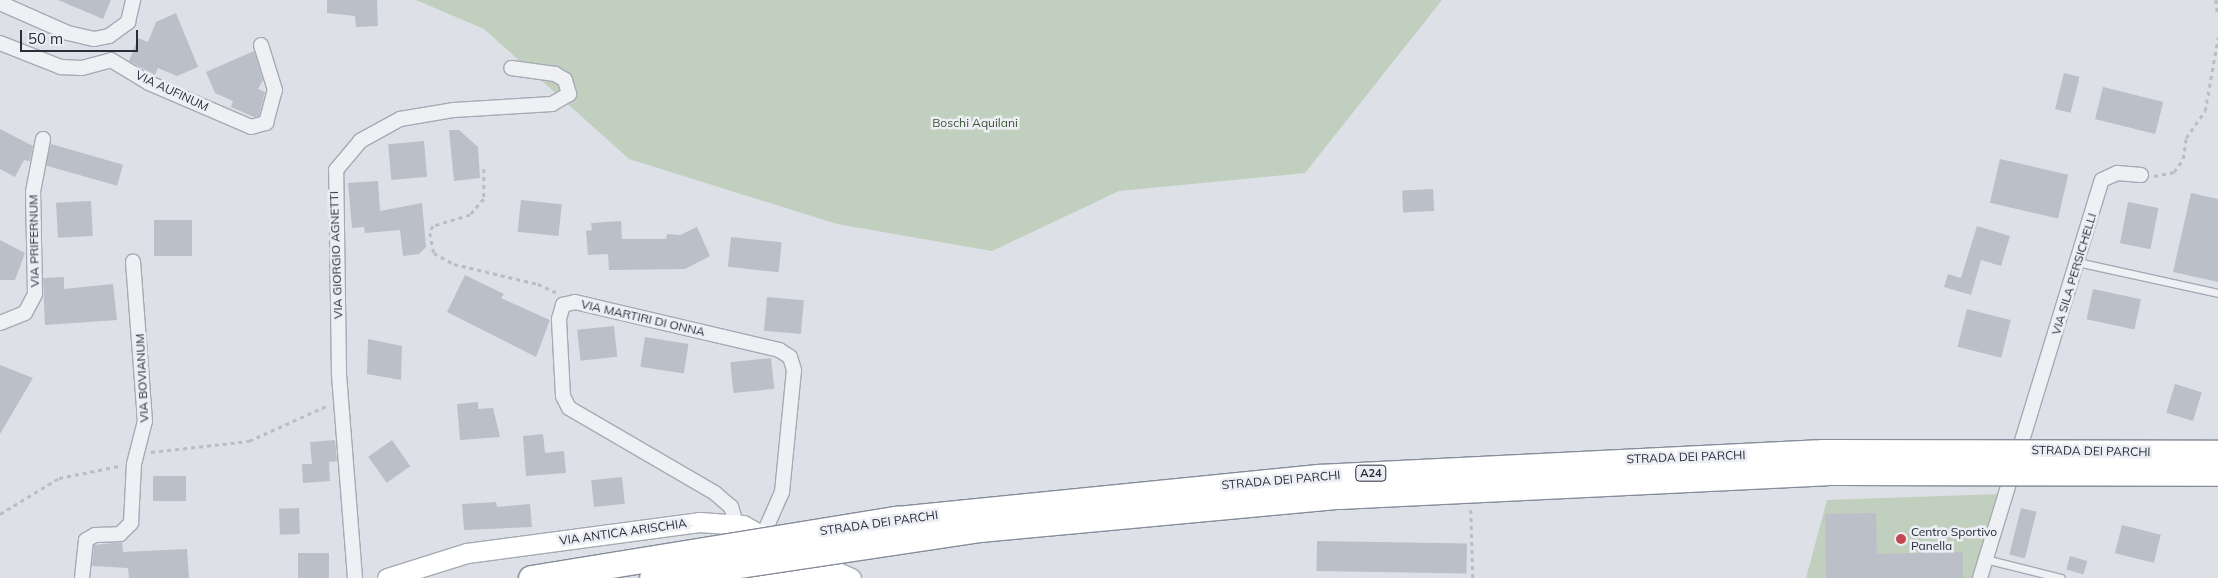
<!DOCTYPE html>
<html>
<head>
<meta charset="utf-8">
<style>
	body { margin:0 }
	#map { position:relative; width:2218px; height:578px; overflow:hidden; background:#dde0e6; font-family:Mulish,sans-serif }
	div>[style] { position:absolute }
	[style*='--x'] { left:calc(var(--x)*1px); top:calc(var(--y)*1px); width:calc(var(--w)*1px); rotate:calc(var(--a)*1deg) }
	.green>* { inset:0; background:#c1cfbe }
	.building>* { inset:0; background:#babfc8; transform-origin:0 0 }
	.path>* { height:2.5px; margin-top:-1.25px; transform-origin:0; background:repeating-linear-gradient(90deg,#bbbdc4 0 4px,transparent 0 8px) }
	.roads { filter:drop-shadow(1px 0 #a6aab3) drop-shadow(-1px 0 #a6aab3) drop-shadow(0 1px #a6aab3) drop-shadow(0 -1px #a6aab3) }
	.service>* { height:7px; margin:-3.5px; padding:0 3.5px; transform-origin:3.5px; border-radius:3.5px; background:#eff0f4 }
	.minor>* { height:14px; margin:-7px; padding:0 7px; transform-origin:7px; border-radius:7px; background:#eff0f4 }
	.secondary>* { height:19px; margin:-9.5px; padding:0 9.5px; transform-origin:9.5px; border-radius:9.5px; background:#fff }
	.bridges { filter:drop-shadow(1px 0 #858c9b) drop-shadow(-1px 0 #858c9b) drop-shadow(0 1px #858c9b) drop-shadow(0 -1px #858c9b) }
	.motorway-bridge>* { height:25px; margin:-12.5px; padding:0 12.5px; transform-origin:12.5px; border-radius:12.5px; background:#fff }
	.dots>* { width:14px; height:14px; translate:-50% -50%; box-sizing:border-box; border:2px solid #eceef4; border-radius:50% }
	span { translate:-50% -50%; white-space:nowrap; text-align:center; line-height:1.15; -webkit-text-stroke:5px #eceef4; paint-order:stroke }
	.shield-label span { padding:1px 4px; background:#eceef4; border:1px solid; border-radius:4px; -webkit-text-stroke-width:0 }
	.shield-label { font-size:11px; color:#272d3b; font-weight:700 }
	.street-label { font-size:12px; color:#272d3b }
	.park-label { font-size:12px; color:#3a5635 }
	.poi-label { font-size:12px; color:#272d3b }
	.left { translate:0 -50%; text-align:left }
	.scale { position:absolute; left:20px; top:30px; width:118px; height:22px; box-sizing:border-box; border:2px solid #272d3b; border-top:0; padding-left:6px; font-size:15px; line-height:18px; white-space:nowrap; color:#272d3b; -webkit-text-stroke:4px #eceef4; paint-order:stroke }
</style>
</head>
<body>
<div id="map">
	<div class="green">
		<i style="clip-path:polygon(416px 0,1442px 0,1305px 173px,1119px 191px,992px 251px,837px 224px,629px 159px,484px 29px)"></i>
		<i style="clip-path:polygon(1999px 494px,1973px 578px,1806px 578px,1827px 500px)"></i>
	</div>
	<div class="building">
		<i style="clip-path:polygon(58px 0,111px 0,103px 19px)"></i>
		<i style="clip-path:polygon(327px 0,377px 0,378px 26px,356px 27px,355px 16px,327px 13px)"></i>
		<i style="clip-path:polygon(176px 13px,198px 67px,177px 76px,158px 68px,155px 75px,129px 61px,138px 38px,148px 42px,156px 22px)"></i>
		<i style="clip-path:polygon(254px 51px,263px 80px,258px 89px,265px 92px,259px 116px,254px 117px,231px 107px,233px 101px,215px 93px,206px 72px)"></i>
		<i style="left:2064px;top:73px;width:16px;height:37px;rotate:14deg"></i>
		<i style="left:2103px;top:87px;width:62px;height:33px;rotate:14deg"></i>
		<i style="clip-path:polygon(0 129px,33px 146px,30px 161px,24px 160px,15px 177px,0 169px)"></i>
		<i style="clip-path:polygon(449px 130px,459px 130px,478px 147px,480px 178px,454px 181px)"></i>
		<i style="left:424px;top:141px;width:36px;height:36px;rotate:85deg"></i>
		<i style="left:51px;top:144px;width:75px;height:22px;rotate:16deg"></i>
		<i style="left:2000px;top:159px;width:70px;height:45px;rotate:13deg"></i>
		<i style="clip-path:polygon(378px 181px,380px 211px,422px 203px,426px 247px,419px 254px,403px 256px,400px 230px,365px 233px,364px 227px,352px 228px,348px 183px)"></i>
		<i style="left:1433px;top:189px;width:22px;height:31px;rotate:87deg"></i>
		<i style="clip-path:polygon(2191px 193px,2218px 199px,2218px 282px,2173px 272px)"></i>
		<i style="left:521px;top:200px;width:41px;height:32px;rotate:6deg"></i>
		<i style="left:91px;top:201px;width:35px;height:35px;rotate:87deg"></i>
		<i style="left:2128px;top:202px;width:31px;height:42px;rotate:11deg"></i>
		<i style="left:154px;top:220px;width:38px;height:36px"></i>
		<i style="clip-path:polygon(621px 221px,622px 239px,666px 239px,667px 234px,680px 235px,697px 227px,710px 256px,685px 269px,609px 270px,608px 254px,588px 255px,586px 231px,592px 230px,591px 223px)"></i>
		<i style="clip-path:polygon(1977px 226px,2010px 236px,2001px 266px,1981px 260px,1971px 295px,1944px 287px,1948px 274px,1961px 278px)"></i>
		<i style="left:731px;top:237px;width:51px;height:30px;rotate:6deg"></i>
		<i style="clip-path:polygon(0 240px,25px 253px,15px 280px,0 280px)"></i>
		<i style="clip-path:polygon(465px 275px,504px 294px,501px 298px,550px 320px,536px 357px,447px 312px)"></i>
		<i style="clip-path:polygon(64px 277px,64px 289px,113px 284px,117px 320px,45px 325px,43px 278px)"></i>
		<i style="left:2093px;top:289px;width:49px;height:31px;rotate:12deg"></i>
		<i style="left:767px;top:297px;width:37px;height:34px;rotate:5deg"></i>
		<i style="left:1967px;top:309px;width:45px;height:39px;rotate:14deg"></i>
		<i style="left:614px;top:326px;width:31px;height:37px;rotate:84deg"></i>
		<i style="left:645px;top:337px;width:44px;height:30px;rotate:9deg"></i>
		<i style="clip-path:polygon(368px 339px,402px 346px,401px 380px,367px 374px)"></i>
		<i style="left:771px;top:358px;width:31px;height:41px;rotate:84deg"></i>
		<i style="clip-path:polygon(0 365px,33px 378px,0 434px)"></i>
		<i style="left:2175px;top:384px;width:28px;height:30px;rotate:17deg"></i>
		<i style="clip-path:polygon(478px 402px,478px 409px,493px 408px,500px 437px,460px 440px,457px 404px)"></i>
		<i style="clip-path:polygon(543px 434px,545px 453px,564px 451px,566px 473px,526px 476px,523px 436px)"></i>
		<i style="clip-path:polygon(335px 440px,337px 461px,329px 462px,330px 481px,303px 483px,302px 464px,312px 464px,310px 442px)"></i>
		<i style="left:392px;top:440px;width:32px;height:29px;rotate:55deg"></i>
		<i style="left:153px;top:476px;width:33px;height:25px"></i>
		<i style="left:622px;top:477px;width:27px;height:31px;rotate:84deg"></i>
		<i style="clip-path:polygon(496px 502px,497px 507px,530px 504px,532px 527px,464px 530px,462px 504px)"></i>
		<i style="left:299px;top:508px;width:26px;height:20px;rotate:88deg"></i>
		<i style="left:2021px;top:508px;width:16px;height:48px;rotate:14deg"></i>
		<i style="clip-path:polygon(1876px 513px,1877px 554px,1963px 552px,1963px 578px,1826px 578px,1825px 514px)"></i>
		<i style="left:2122px;top:525px;width:40px;height:29px;rotate:14deg"></i>
		<i style="left:1317px;top:541px;width:150px;height:30px;rotate:1deg"></i>
		<i style="clip-path:polygon(122px 542px,123px 552px,187px 549px,189px 578px,129px 578px,128px 568px,92px 566px,94px 545px)"></i>
		<i style="left:329px;top:553px;width:25px;height:31px;rotate:90deg"></i>
		<i style="left:2070px;top:556px;width:18px;height:14px;rotate:16deg"></i>
	</div>
	<div class="path">
		<i style="--x:2216;--y:0;--w:16;--a:83"></i>
		<i style="--x:484;--y:169;--w:30;--a:90"></i>
		<i style="--x:484;--y:199;--w:21;--a:131"></i>
		<i style="--x:470;--y:215;--w:39;--a:163"></i>
		<i style="--x:433;--y:226;--w:8;--a:113"></i>
		<i style="--x:430;--y:233;--w:20;--a:79"></i>
		<i style="--x:434;--y:253;--w:23;--a:29"></i>
		<i style="--x:454;--y:264;--w:86;--a:13.4"></i>
		<i style="--x:538;--y:284;--w:21;--a:25"></i>
		<i style="--x:2154;--y:176;--w:20;--a:-11"></i>
		<i style="--x:2174;--y:172;--w:16;--a:-55"></i>
		<i style="--x:2183;--y:159;--w:21;--a:-82"></i>
		<i style="--x:2186;--y:138;--w:33;--a:-55"></i>
		<i style="--x:2205;--y:111;--w:75;--a:-80"></i>
		<i style="--x:151;--y:452;--w:99;--a:-6.4"></i>
		<i style="--x:249;--y:441;--w:85;--a:-24.4"></i>
		<i style="--x:1471;--y:510;--w:68;--a:88.3"></i>
		<i style="--x:0;--y:514;--w:69;--a:-31.4"></i>
		<i style="--x:59;--y:478;--w:61;--a:-11.3"></i>
	</div>
	<div class="roads">
		<div class="service">
			<i style="--x:2077;--y:262;--w:144;--a:12.4"></i>
			<i style="--x:1985;--y:559;--w:78;--a:14"></i>
		</div>
		<div class="minor">
			<i style="--x:0;--y:3;--w:74;--a:23.8"></i>
			<i style="--x:68;--y:33;--w:27;--a:13"></i>
			<i style="--x:94;--y:39;--w:15;--a:-11"></i>
			<i style="--x:109;--y:36;--w:24;--a:-36"></i>
			<i style="--x:128;--y:22;--w:23;--a:-77"></i>
			<i style="--x:0;--y:43;--w:66;--a:21.5"></i>
			<i style="--x:61;--y:67;--w:21;--a:3"></i>
			<i style="--x:82;--y:68;--w:30;--a:-15"></i>
			<i style="--x:111;--y:60;--w:44;--a:31.2"></i>
			<i style="--x:149;--y:83;--w:111;--a:23.3"></i>
			<i style="--x:251;--y:127;--w:16;--a:-15"></i>
			<i style="--x:266;--y:123;--w:34;--a:-75"></i>
			<i style="--x:275;--y:90;--w:47;--a:-107.3"></i>
			<i style="--x:0;--y:323;--w:27;--a:-22"></i>
			<i style="--x:25;--y:313;--w:21;--a:-62"></i>
			<i style="--x:35;--y:294;--w:102;--a:-91.1"></i>
			<i style="--x:33;--y:192;--w:54;--a:-79.3"></i>
			<i style="--x:736;--y:523;--w:17;--a:-107"></i>
			<i style="--x:731;--y:507;--w:21;--a:-139"></i>
			<i style="--x:715;--y:493;--w:169;--a:-149.8"></i>
			<i style="--x:569;--y:408;--w:13;--a:-117"></i>
			<i style="--x:563;--y:396;--w:77;--a:-93"></i>
			<i style="--x:559;--y:319;--w:15;--a:-74"></i>
			<i style="--x:563;--y:305;--w:12;--a:-14"></i>
			<i style="--x:575;--y:302;--w:210;--a:13.2"></i>
			<i style="--x:779;--y:350;--w:13;--a:32"></i>
			<i style="--x:790;--y:357;--w:14;--a:73"></i>
			<i style="--x:794;--y:370;--w:123;--a:95.6"></i>
			<i style="--x:782;--y:492;--w:47;--a:113.8"></i>
			<i style="--x:82;--y:578;--w:38;--a:-84"></i>
			<i style="--x:86;--y:540;--w:10;--a:-29"></i>
			<i style="--x:95;--y:535;--w:25;--a:-2"></i>
			<i style="--x:120;--y:534;--w:16;--a:-45"></i>
			<i style="--x:131;--y:523;--w:59;--a:-87.1"></i>
			<i style="--x:134;--y:464;--w:44;--a:-75.7"></i>
			<i style="--x:145;--y:421;--w:160;--a:-94.3"></i>
			<i style="--x:355;--y:578;--w:206;--a:-94.5"></i>
			<i style="--x:339;--y:373;--w:203;--a:-90.8"></i>
			<i style="--x:336;--y:170;--w:38;--a:-50"></i>
			<i style="--x:360;--y:141;--w:46;--a:-28.8"></i>
			<i style="--x:400;--y:119;--w:55;--a:-9.5"></i>
			<i style="--x:454;--y:110;--w:98;--a:-3.5"></i>
			<i style="--x:552;--y:104;--w:20;--a:-30"></i>
			<i style="--x:569;--y:94;--w:15;--a:-106"></i>
			<i style="--x:565;--y:80;--w:12;--a:-149"></i>
			<i style="--x:555;--y:74;--w:44;--a:-172.2"></i>
			<i style="--x:1980;--y:578;--w:416;--a:-73"></i>
			<i style="--x:2102;--y:180;--w:17;--a:-25"></i>
			<i style="--x:2117;--y:173;--w:24;--a:5"></i>
		</div>
		<div class="secondary">
			<i style="--x:800;--y:555;--w:56;--a:24.3"></i>
			<i style="--x:387;--y:578;--w:84;--a:-17.4"></i>
			<i style="--x:467;--y:553;--w:234;--a:-7.6"></i>
			<i style="--x:699;--y:522;--w:44;--a:3.9"></i>
			<i style="--x:743;--y:525;--w:37;--a:29"></i>
			<i style="--x:748;--y:578;--w:77;--a:0"></i>
		</div>
	</div>
	<div class="bridges">
		<div class="motorway-bridge">
			<i style="--x:531;--y:578;--w:371;--a:-9.2"></i>
			<i style="--x:897;--y:519;--w:423;--a:-5.7"></i>
			<i style="--x:1318;--y:477;--w:506;--a:-2.83"></i>
			<i style="--x:1823;--y:452;--w:395;--a:0.1"></i>
			<i style="--x:652;--y:578;--w:333;--a:-8.5"></i>
			<i style="--x:981;--y:529;--w:360;--a:-5.3"></i>
			<i style="--x:1339;--y:496;--w:488;--a:-2.8"></i>
			<i style="--x:1826;--y:472;--w:392;--a:0.1"></i>
		</div>
	</div>
	<div class="dots">
		<i style="left:1901px;top:539px;background:#c54753"></i>
	</div>
	<div class="shield-label">
		<span style="left:1371px;top:473px">A24</span>
	</div>
	<div class="street-label">
		<span style="left:172px;top:91px;rotate:25deg">VIA AUFINUM</span>
		<span style="left:34px;top:241px;rotate:-91deg">VIA PRIFERNUM</span>
		<span style="left:336px;top:255px;rotate:-92deg">VIA GIORGIO AGNETTI</span>
		<span style="left:2074px;top:274px;rotate:-73deg">VIA SILA PERSICHELLI</span>
		<span style="left:643px;top:318px;rotate:13deg">VIA MARTIRI DI ONNA</span>
		<span style="left:142px;top:378px;rotate:-93deg">VIA BOVIANUM</span>
		<span style="left:2091px;top:451px;rotate:1deg">STRADA DEI PARCHI</span>
		<span style="left:1686px;top:457px;rotate:-2deg">STRADA DEI PARCHI</span>
		<span style="left:1281px;top:480px;rotate:-5deg">STRADA DEI PARCHI</span>
		<span style="left:879px;top:523px;rotate:-8deg">STRADA DEI PARCHI</span>
		<span style="left:623px;top:532px;rotate:-8deg">VIA ANTICA ARISCHIA</span>
	</div>
	<div class="park-label">
		<span style="left:975px;top:123px">Boschi Aquilani</span>
	</div>
	<div class="poi-label">
		<span class="left" style="left:1911px;top:539px">Centro Sportivo<br>Panella</span>
	</div>
	<div class="scale">50 m</div>
</div>
</body>
</html>
